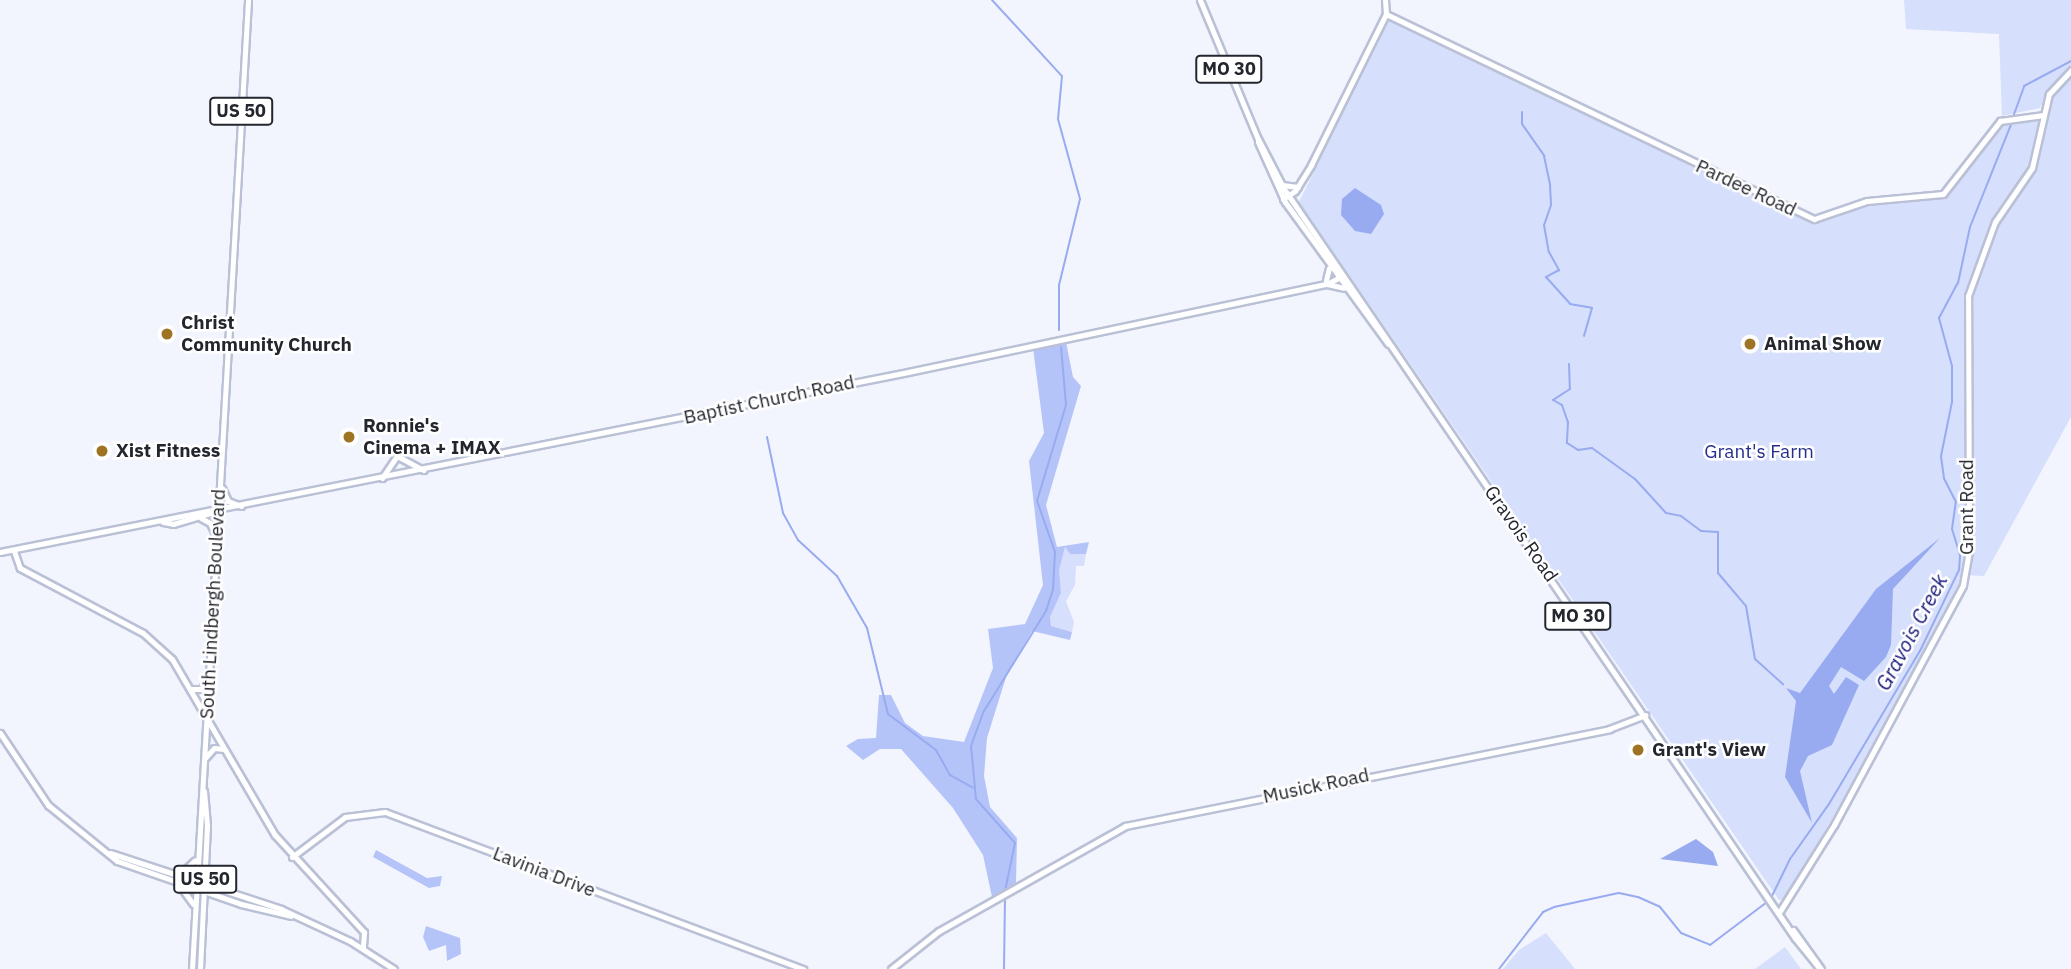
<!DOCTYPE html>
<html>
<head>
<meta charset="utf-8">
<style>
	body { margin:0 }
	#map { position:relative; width:2071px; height:969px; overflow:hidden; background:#f3f5fe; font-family:"IBM Plex Sans",sans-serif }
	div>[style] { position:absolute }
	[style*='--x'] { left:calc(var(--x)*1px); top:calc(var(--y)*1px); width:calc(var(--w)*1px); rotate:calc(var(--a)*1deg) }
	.green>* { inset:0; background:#d6dffb }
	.forest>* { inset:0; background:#b4c4f9 }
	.water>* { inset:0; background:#98abf0 }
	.stream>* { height:2px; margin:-1px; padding:0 1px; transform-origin:1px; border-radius:1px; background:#98abf0 }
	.roads { filter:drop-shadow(2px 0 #bac1d6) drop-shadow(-2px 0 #bac1d6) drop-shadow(0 2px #bac1d6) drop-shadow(0 -2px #bac1d6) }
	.secondary>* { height:5px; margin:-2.5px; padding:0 2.5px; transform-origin:2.5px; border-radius:2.5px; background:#fff }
	.primary>* { height:5px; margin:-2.5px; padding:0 2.5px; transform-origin:2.5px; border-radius:2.5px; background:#fff }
	.dots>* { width:19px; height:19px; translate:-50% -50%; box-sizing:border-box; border:4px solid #fff; border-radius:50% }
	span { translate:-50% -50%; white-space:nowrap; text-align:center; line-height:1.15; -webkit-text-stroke:5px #fff; paint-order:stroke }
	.shield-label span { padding:2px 5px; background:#fff; border:2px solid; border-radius:5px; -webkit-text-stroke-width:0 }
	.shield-label { font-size:18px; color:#24262e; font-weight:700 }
	.street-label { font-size:19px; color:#24262e }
	.poi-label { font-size:19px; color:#24262e; font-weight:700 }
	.left { translate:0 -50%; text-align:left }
	.park-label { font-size:19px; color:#252e8f }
	.water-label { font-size:21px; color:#1a1b7c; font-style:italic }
</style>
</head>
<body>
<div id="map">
	<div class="green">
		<i style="clip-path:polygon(1904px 0,2071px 0,2071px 68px,2051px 86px,2040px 108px,2002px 116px,1999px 34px,1906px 29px)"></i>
		<i style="clip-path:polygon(1388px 20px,1819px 221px,1869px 203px,1934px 199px,1948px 193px,2001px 124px,2046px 117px,2055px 90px,2071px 73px,2071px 417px,1984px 576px,1963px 575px,1904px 694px,1785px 900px,1779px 900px,1299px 202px)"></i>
		<i style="clip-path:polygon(1065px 546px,1070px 554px,1086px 554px,1084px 566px,1076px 566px,1075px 585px,1066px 601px,1074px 622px,1072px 632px,1051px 626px,1050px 617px,1061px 593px,1058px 570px)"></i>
		<i style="clip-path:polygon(1546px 933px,1575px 969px,1503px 969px,1519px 950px)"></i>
		<i style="clip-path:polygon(1785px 947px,1801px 969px,1755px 969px)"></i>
	</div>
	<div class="forest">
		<i style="clip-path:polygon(1066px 342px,1073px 377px,1081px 386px,1046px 505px,1057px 547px,1089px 542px,1086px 554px,1070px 554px,1065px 547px,1059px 570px,1061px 593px,1050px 617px,1051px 626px,1072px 632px,1070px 640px,1032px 631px,1007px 674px,987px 738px,984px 776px,990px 807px,1017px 838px,1016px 883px,992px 897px,983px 855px,953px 808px,901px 749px,880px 749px,863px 760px,846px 746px,858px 739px,876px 738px,879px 695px,891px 695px,905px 723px,923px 736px,964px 742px,993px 668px,988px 629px,1025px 624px,1043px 585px,1029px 461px,1044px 433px,1033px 348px)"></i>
		<i style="clip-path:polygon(376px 850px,427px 878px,442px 876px,440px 886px,429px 888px,373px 857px)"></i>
		<i style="clip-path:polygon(426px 926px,460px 938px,461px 954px,447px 961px,446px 945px,429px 951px,423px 937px)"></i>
	</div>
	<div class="water">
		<i style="clip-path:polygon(1355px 188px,1381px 205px,1384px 214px,1371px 234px,1355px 231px,1341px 215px,1342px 199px)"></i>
		<i style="clip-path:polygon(1940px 538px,1893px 589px,1891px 645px,1886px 657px,1864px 681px,1841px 667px,1829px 686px,1834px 694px,1846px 677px,1859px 685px,1832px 745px,1808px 756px,1800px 771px,1812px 823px,1785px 777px,1796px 701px,1786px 688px,1800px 693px,1876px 589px)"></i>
		<i style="clip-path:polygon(1696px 839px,1713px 852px,1718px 866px,1660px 859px)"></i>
	</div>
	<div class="stream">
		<i style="--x:992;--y:0;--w:103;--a:47.4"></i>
		<i style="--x:1062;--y:76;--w:43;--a:95.3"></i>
		<i style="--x:1058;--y:119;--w:83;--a:74.6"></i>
		<i style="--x:1080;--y:199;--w:89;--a:103.7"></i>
		<i style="--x:1059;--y:285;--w:45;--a:90"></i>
		<i style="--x:1522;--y:112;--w:12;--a:90"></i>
		<i style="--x:1522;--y:124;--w:39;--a:55"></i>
		<i style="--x:1544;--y:156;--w:30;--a:78"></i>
		<i style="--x:1550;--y:185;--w:20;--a:87"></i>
		<i style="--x:1551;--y:205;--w:21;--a:109"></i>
		<i style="--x:1544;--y:225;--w:27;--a:80"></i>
		<i style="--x:1549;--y:252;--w:21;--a:61"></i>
		<i style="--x:1559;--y:270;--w:15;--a:152"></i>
		<i style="--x:1546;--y:277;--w:36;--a:48"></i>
		<i style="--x:1570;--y:304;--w:22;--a:10"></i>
		<i style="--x:1592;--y:308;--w:29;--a:106"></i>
		<i style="--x:2013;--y:117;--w:33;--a:-70"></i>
		<i style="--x:2024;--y:86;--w:53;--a:-28"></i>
		<i style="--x:1569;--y:364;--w:25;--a:88"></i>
		<i style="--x:1570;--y:389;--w:20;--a:147"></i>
		<i style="--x:1553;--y:400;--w:10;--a:29"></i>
		<i style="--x:1562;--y:405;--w:18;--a:71"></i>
		<i style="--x:1568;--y:422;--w:21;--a:93"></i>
		<i style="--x:1567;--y:443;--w:13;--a:32"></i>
		<i style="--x:1578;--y:450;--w:14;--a:-8"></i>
		<i style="--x:1592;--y:448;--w:53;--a:35.8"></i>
		<i style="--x:1635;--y:479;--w:46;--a:47.6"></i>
		<i style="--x:1666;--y:513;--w:15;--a:11"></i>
		<i style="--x:1681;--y:516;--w:25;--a:37"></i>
		<i style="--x:1701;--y:531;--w:17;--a:3"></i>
		<i style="--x:1718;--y:532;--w:41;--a:90"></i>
		<i style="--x:1718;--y:573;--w:43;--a:49.7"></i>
		<i style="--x:1746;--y:606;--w:54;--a:80.4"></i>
		<i style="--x:1755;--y:659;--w:38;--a:42"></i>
		<i style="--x:767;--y:437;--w:78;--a:78.1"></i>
		<i style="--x:783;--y:513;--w:31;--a:61"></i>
		<i style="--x:798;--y:540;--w:53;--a:42.7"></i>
		<i style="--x:837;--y:576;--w:60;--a:60"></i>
		<i style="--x:867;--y:628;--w:89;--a:76.3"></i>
		<i style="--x:888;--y:714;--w:60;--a:36.9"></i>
		<i style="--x:936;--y:750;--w:29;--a:61"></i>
		<i style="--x:950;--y:775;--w:26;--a:29"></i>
		<i style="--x:1005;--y:891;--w:49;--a:-78.2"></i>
		<i style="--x:1015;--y:843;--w:59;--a:-131.6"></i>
		<i style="--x:976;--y:799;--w:53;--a:-95.4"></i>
		<i style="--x:971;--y:746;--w:37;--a:-70"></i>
		<i style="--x:984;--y:711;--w:118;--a:-58.2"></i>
		<i style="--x:1046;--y:611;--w:22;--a:-72"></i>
		<i style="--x:1053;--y:590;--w:38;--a:-87"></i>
		<i style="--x:1055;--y:552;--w:54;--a:-109.4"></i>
		<i style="--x:1037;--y:501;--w:100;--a:-73.2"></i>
		<i style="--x:1066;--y:405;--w:58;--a:-94.9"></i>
		<i style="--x:1771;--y:898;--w:43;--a:-64"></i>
		<i style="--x:1790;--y:859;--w:67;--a:-54.7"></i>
		<i style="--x:1829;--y:804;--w:178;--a:-59.3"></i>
		<i style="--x:1920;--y:651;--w:90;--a:-64.3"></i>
		<i style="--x:1959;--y:570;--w:15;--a:-86"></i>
		<i style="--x:1960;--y:555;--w:27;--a:-107"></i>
		<i style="--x:1952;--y:529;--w:27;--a:-82"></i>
		<i style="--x:1956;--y:502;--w:27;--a:-117"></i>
		<i style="--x:1944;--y:478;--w:22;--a:-98"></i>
		<i style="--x:1941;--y:456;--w:55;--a:-78.5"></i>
		<i style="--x:1952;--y:402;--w:36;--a:-90"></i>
		<i style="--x:1952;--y:366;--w:50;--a:-105.2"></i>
		<i style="--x:1939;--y:318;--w:40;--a:-62"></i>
		<i style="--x:1958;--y:283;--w:57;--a:-77.9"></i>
		<i style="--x:1970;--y:227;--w:113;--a:-68.2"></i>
		<i style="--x:1004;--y:969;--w:72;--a:-89.2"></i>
		<i style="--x:1499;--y:969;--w:72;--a:-52.3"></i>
		<i style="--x:1543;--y:912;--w:12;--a:-24"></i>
		<i style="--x:1554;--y:907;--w:66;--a:-12.2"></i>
		<i style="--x:1619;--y:893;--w:19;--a:12"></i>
		<i style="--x:1638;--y:897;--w:24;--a:24"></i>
		<i style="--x:1660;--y:907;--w:33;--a:51"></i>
		<i style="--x:1681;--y:933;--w:31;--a:22"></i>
		<i style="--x:1710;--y:945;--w:71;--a:-37"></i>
	</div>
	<div class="roads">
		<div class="secondary">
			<i style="--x:1386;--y:14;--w:475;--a:25.6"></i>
			<i style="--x:1814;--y:219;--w:56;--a:-18.8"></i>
			<i style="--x:1867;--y:201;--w:76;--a:-5.3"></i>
			<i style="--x:1943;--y:194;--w:93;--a:-52"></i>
			<i style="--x:2000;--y:121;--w:44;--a:-7.8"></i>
			<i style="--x:1283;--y:199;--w:14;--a:-34"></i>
			<i style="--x:1295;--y:191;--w:31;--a:-58"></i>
			<i style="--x:1311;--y:165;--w:169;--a:-63.6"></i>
			<i style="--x:1386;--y:14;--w:14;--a:-94"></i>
			<i style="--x:382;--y:478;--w:27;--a:-56"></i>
			<i style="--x:397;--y:456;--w:30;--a:28"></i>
			<i style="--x:163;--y:522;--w:10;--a:11"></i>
			<i style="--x:173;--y:524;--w:46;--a:-16.5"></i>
			<i style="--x:14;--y:551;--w:18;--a:71"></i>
			<i style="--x:20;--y:568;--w:139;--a:27.9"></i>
			<i style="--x:143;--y:633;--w:39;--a:42"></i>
			<i style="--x:172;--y:659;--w:204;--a:59.7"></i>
			<i style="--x:275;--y:835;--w:132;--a:47.5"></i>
			<i style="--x:364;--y:932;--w:16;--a:94"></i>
			<i style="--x:0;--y:552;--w:926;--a:-11.21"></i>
			<i style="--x:908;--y:372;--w:428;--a:-11.9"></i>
			<i style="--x:1327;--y:284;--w:17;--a:-28"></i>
			<i style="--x:292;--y:857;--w:66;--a:-37"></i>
			<i style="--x:345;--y:817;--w:40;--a:-7.1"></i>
			<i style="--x:385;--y:812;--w:447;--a:20.6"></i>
			<i style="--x:1780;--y:911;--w:102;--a:-57.9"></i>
			<i style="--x:1834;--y:825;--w:272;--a:-61.7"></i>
			<i style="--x:1963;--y:585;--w:35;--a:-80"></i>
			<i style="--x:1969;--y:551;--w:255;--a:-90.2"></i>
			<i style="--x:1968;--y:296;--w:79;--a:-70"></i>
			<i style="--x:1995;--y:222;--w:65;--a:-55.6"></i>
			<i style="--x:2032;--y:168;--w:76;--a:-77.1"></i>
			<i style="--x:2049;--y:94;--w:33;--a:-47"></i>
			<i style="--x:891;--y:969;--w:61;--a:-38.4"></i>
			<i style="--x:939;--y:931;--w:214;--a:-29.4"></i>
			<i style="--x:1125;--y:826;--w:494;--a:-11.3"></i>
			<i style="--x:1609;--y:729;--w:39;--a:-21"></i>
		</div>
		<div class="primary">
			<i style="--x:1200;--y:0;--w:151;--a:67.4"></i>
			<i style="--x:1258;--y:139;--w:56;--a:62.5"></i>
			<i style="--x:1284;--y:189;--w:907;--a:55.7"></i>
			<i style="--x:1795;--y:938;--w:40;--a:51"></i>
			<i style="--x:1258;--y:142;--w:66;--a:65.8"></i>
			<i style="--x:1285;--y:202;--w:175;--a:54"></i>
			<i style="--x:1282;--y:185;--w:16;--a:7"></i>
			<i style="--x:1326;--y:280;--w:12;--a:-76"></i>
			<i style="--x:1327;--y:284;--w:17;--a:13"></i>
			<i style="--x:222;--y:488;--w:14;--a:65"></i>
			<i style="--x:228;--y:501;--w:14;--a:21"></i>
			<i style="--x:201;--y:518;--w:10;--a:29"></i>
			<i style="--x:210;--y:523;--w:14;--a:65"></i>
			<i style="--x:190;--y:689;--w:11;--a:0"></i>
			<i style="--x:201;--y:689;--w:12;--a:-48"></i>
			<i style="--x:0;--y:733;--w:87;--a:56.3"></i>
			<i style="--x:48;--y:805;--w:89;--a:39.1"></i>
			<i style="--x:117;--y:861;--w:131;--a:19.1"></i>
			<i style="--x:241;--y:904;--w:51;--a:13.5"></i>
			<i style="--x:205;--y:758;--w:13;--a:-48"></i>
			<i style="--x:214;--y:748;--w:10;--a:6"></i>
			<i style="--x:110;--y:853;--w:180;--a:18.1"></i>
			<i style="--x:281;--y:909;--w:76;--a:24.9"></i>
			<i style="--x:350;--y:941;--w:52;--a:32.5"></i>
			<i style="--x:206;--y:868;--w:25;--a:53"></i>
			<i style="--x:178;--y:876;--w:23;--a:-43"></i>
			<i style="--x:180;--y:886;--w:22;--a:54"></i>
			<i style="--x:1793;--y:930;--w:48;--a:54.3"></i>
			<i style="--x:192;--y:969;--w:971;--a:-86.69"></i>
			<i style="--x:200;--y:969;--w:144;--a:-87.2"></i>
			<i style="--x:207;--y:825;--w:34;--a:-95"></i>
		</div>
	</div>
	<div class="dots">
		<i style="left:167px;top:334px;background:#9f7324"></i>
		<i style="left:1750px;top:344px;background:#9f7324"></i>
		<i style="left:349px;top:437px;background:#9f7324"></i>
		<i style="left:102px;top:451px;background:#9f7324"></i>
		<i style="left:1638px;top:750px;background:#9f7324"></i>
	</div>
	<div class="shield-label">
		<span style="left:1229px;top:69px">MO 30</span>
		<span style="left:241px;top:111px">US 50</span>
		<span style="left:1578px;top:616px">MO 30</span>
		<span style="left:205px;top:879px">US 50</span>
	</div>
	<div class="street-label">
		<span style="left:1746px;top:188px;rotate:25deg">Pardee Road</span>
		<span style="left:769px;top:400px;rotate:-12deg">Baptist Church Road</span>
		<span style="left:1967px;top:507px;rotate:-90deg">Grant Road</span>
		<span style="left:1521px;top:534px;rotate:55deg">Gravois Road</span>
		<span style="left:213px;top:604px;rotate:-87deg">South Lindbergh Boulevard</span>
		<span style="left:1316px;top:786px;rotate:-12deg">Musick Road</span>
		<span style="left:544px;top:872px;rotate:21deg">Lavinia Drive</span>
	</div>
	<div class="poi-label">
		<span class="left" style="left:181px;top:334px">Christ<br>Community Church</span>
		<span class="left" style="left:1764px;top:344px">Animal Show</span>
		<span class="left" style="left:363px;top:437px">Ronnie's<br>Cinema + IMAX</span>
		<span class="left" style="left:116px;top:451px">Xist Fitness</span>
		<span class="left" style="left:1652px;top:750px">Grant's View</span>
	</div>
	<div class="park-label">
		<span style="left:1759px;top:452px">Grant's Farm</span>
	</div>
	<div class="water-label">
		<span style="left:1911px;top:632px;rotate:-62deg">Gravois Creek</span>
	</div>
</div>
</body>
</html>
